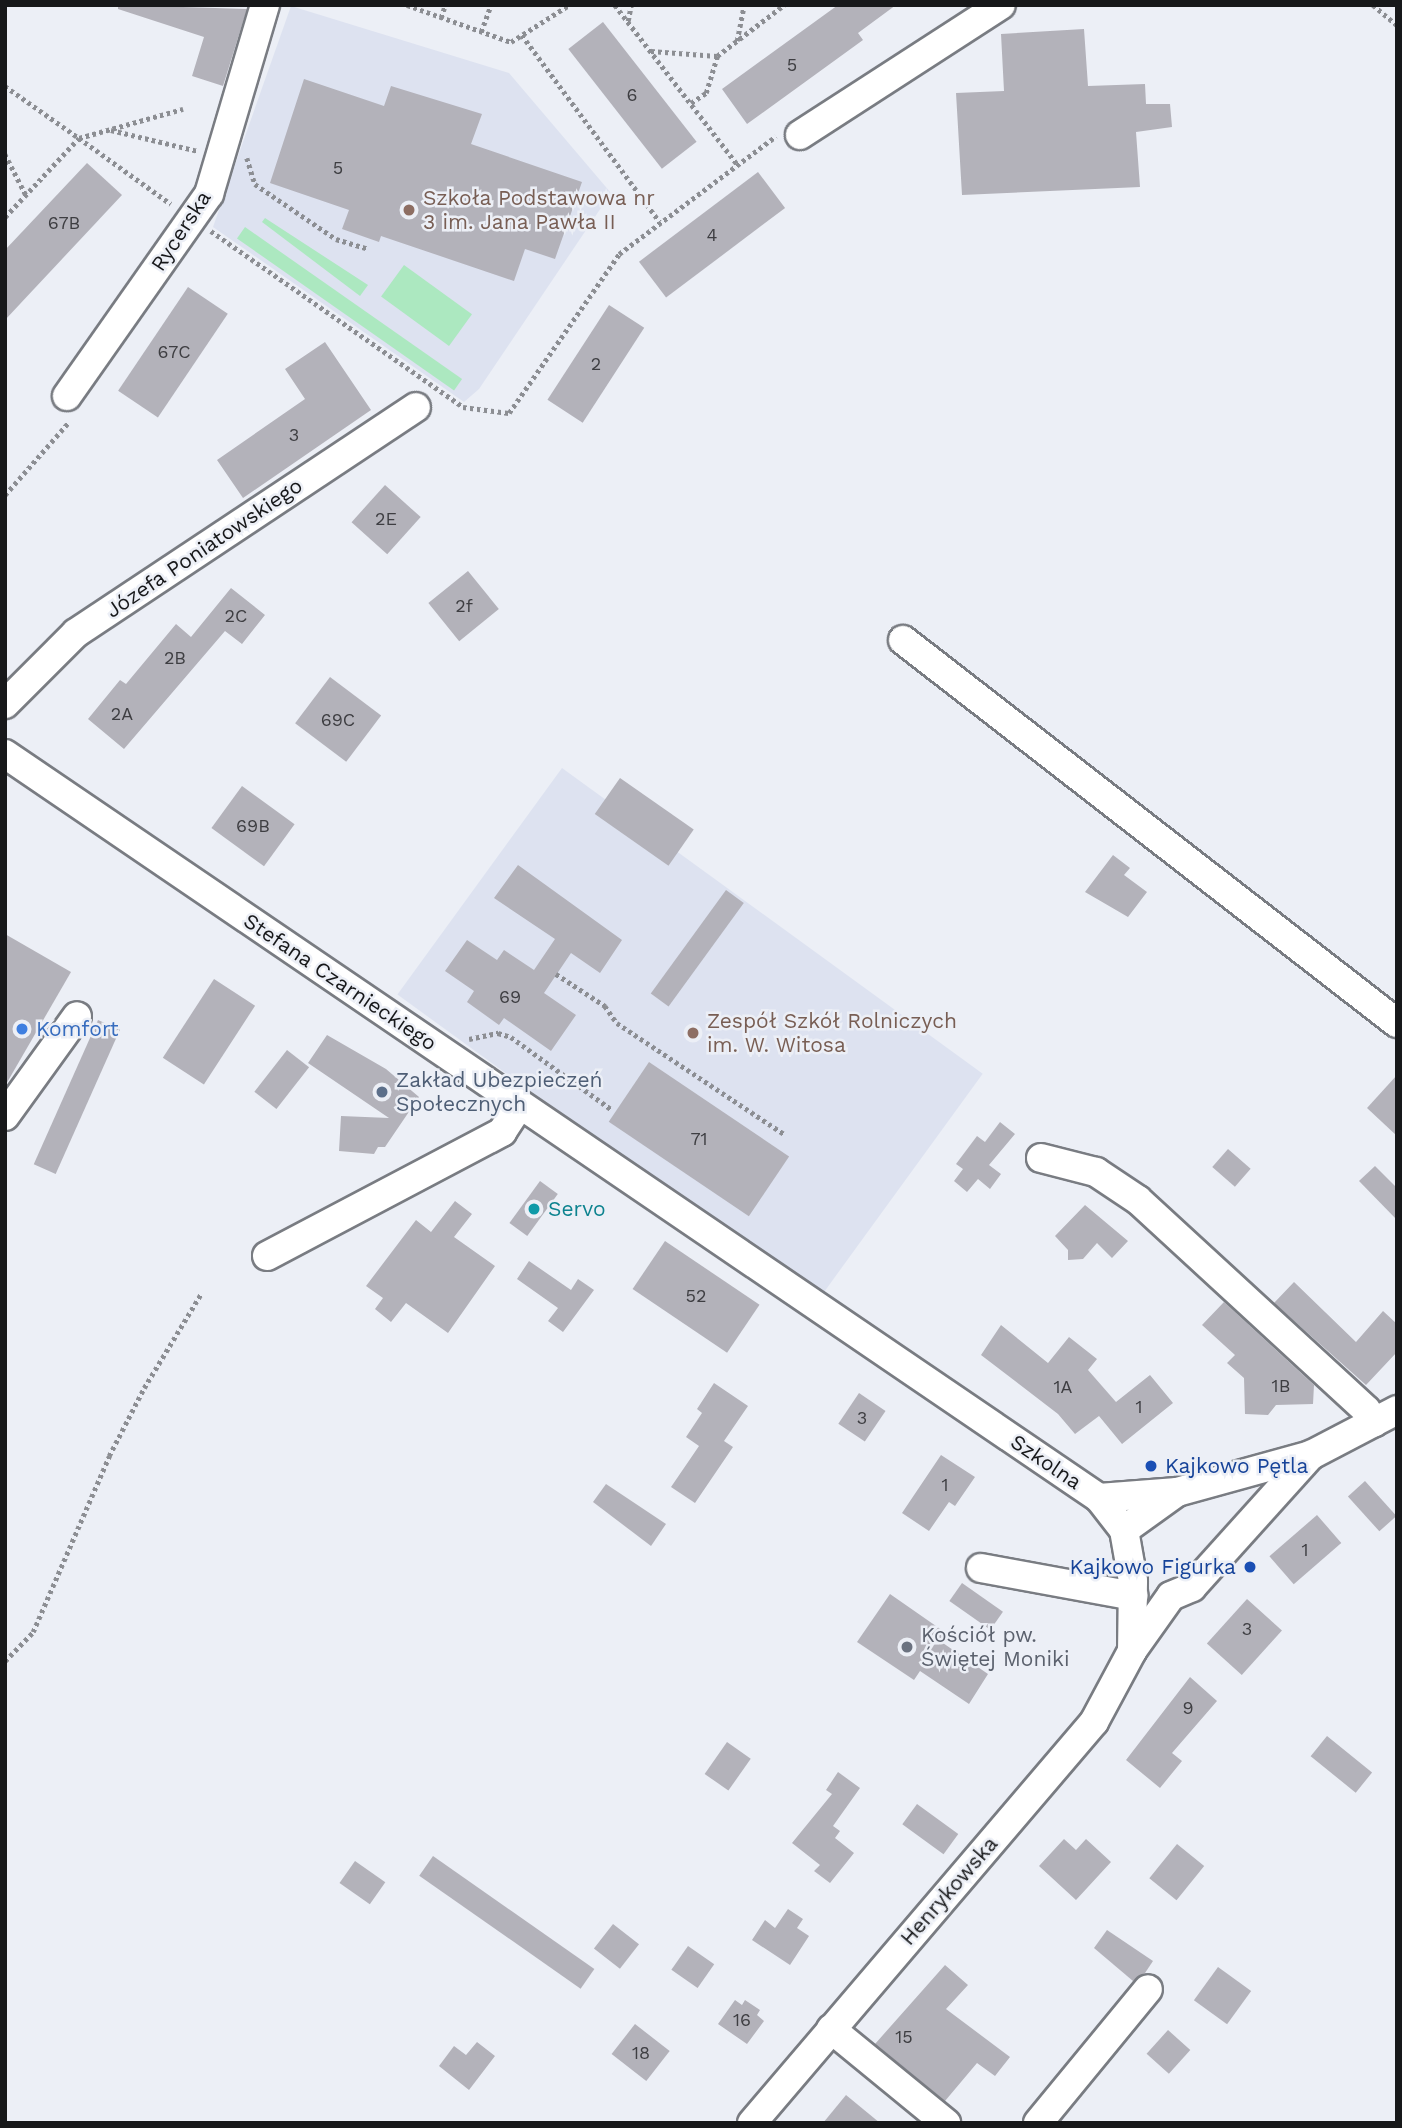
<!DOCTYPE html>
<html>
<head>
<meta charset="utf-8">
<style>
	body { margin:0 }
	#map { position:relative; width:1402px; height:2128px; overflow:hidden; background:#eceff6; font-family:"Work Sans",sans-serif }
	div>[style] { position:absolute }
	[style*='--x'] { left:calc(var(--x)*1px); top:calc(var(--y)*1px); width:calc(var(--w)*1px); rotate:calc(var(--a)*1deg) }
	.built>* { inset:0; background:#dde2f0; transform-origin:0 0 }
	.green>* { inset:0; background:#ace8c0; transform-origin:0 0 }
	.building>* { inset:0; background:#b3b2ba; transform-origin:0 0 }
	.path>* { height:4.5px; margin-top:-2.25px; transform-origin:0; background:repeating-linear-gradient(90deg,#8c8e93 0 3.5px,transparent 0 7px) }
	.roads { filter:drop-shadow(2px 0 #797c82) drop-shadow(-2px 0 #797c82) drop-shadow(0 2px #797c82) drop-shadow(0 -2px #797c82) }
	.minor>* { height:28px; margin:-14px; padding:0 14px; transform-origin:14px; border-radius:14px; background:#fff }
	.dots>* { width:19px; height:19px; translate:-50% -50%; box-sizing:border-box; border:4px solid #eceff6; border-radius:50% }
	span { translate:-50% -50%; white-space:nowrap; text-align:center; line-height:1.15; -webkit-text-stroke:5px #eceff6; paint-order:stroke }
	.number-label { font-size:18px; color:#3e3e42 }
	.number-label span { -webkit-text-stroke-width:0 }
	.education-label { font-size:21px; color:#785e54 }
	.left { translate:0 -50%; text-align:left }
	.street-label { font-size:21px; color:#17181a }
	.shop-label { font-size:21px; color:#366cbe }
	.service-label { font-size:21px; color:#4e5e75 }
	.culture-label { font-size:21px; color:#0d838f }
	.transit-label { font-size:21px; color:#164399 }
	.right { translate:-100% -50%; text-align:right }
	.worship-label { font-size:21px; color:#5b616d }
	.frame { position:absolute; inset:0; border:7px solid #17181a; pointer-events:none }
</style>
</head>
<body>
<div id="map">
	<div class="built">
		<i style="clip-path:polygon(291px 6px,509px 73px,611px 193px,479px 389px,464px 402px,213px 227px)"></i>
		<i style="left:562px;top:768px;width:520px;height:280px;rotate:36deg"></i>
	</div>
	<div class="green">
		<i style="clip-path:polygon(265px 218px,368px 285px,360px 296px,262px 222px)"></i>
		<i style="left:245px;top:227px;width:265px;height:14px;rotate:35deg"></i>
		<i style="left:404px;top:265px;width:84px;height:39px;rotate:36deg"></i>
	</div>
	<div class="building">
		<i style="clip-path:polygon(118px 5px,247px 9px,223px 86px,192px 76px,204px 37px,118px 9px)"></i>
		<i style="clip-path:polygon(838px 5px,896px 5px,858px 33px,863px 40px,747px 124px,722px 89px)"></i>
		<i style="left:603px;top:22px;width:152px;height:44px;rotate:52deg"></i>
		<i style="clip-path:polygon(1084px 29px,1088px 86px,1145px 84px,1146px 104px,1170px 104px,1172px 127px,1136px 132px,1140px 187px,962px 195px,956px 93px,1004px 91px,1001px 34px)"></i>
		<i style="clip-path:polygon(304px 79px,384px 106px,391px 86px,482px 114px,471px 144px,582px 182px,555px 259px,525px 249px,514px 281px,381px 236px,379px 242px,342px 229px,349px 210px,270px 183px)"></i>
		<i style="clip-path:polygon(87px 163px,122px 195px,5px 320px,5px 250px)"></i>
		<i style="left:758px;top:172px;width:45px;height:149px;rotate:53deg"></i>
		<i style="left:188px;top:287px;width:48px;height:125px;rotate:34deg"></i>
		<i style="left:609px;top:305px;width:42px;height:113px;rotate:33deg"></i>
		<i style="clip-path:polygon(325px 342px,371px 410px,243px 498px,217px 460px,305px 399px,285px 369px)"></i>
		<i style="left:385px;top:485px;width:48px;height:50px;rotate:42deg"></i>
		<i style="left:468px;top:571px;width:49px;height:51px;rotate:51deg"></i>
		<i style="clip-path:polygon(231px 588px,265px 615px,242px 644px,225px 631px,124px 749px,88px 719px,120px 680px,126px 684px,176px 624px,191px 637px)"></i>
		<i style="left:330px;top:677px;width:64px;height:58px;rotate:37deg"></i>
		<i style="left:620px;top:778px;width:90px;height:44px;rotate:35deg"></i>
		<i style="left:242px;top:786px;width:65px;height:52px;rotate:36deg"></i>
		<i style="clip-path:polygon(1113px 855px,1130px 868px,1124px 875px,1147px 892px,1128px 917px,1085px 892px)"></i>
		<i style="clip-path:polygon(518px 865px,622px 940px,600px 973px,571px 953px,544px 993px,576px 1015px,551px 1051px,504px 1018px,499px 1025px,467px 1002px,474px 991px,445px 971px,467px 940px,497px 960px,504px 950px,534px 970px,555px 939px,494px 898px)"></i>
		<i style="left:726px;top:890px;width:22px;height:128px;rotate:36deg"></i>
		<i style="clip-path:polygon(5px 934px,71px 972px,5px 1086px)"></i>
		<i style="left:214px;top:979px;width:49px;height:94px;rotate:33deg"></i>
		<i style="left:98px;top:1020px;width:24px;height:158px;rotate:24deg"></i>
		<i style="clip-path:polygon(327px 1035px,386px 1069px,419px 1097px,385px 1147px,378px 1147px,374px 1154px,339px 1151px,341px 1116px,389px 1118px,308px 1063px)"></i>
		<i style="left:287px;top:1050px;width:28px;height:53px;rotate:38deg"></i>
		<i style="left:649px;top:1062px;width:169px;height:72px;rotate:34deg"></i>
		<i style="clip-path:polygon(1397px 1075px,1397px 1136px,1367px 1108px)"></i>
		<i style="clip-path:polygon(1000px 1122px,1015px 1134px,989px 1165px,1001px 1174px,990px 1189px,978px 1179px,967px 1192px,954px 1181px,963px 1169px,956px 1164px,977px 1136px,985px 1142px)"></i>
		<i style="left:1228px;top:1149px;width:30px;height:24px;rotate:41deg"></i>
		<i style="clip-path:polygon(1375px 1166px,1397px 1188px,1397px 1220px,1359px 1181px)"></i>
		<i style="left:540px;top:1181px;width:22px;height:52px;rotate:36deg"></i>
		<i style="clip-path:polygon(455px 1201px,472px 1214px,454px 1237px,495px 1266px,448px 1333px,406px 1303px,391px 1322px,375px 1309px,383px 1298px,366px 1286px,416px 1220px,431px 1232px)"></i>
		<i style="clip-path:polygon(1085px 1205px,1128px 1241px,1112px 1258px,1097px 1243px,1083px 1259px,1068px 1260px,1068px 1250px,1055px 1236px)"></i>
		<i style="left:665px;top:1241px;width:114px;height:58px;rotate:34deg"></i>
		<i style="clip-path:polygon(529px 1261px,571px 1290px,578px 1279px,594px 1290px,563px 1332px,548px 1321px,558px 1308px,517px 1279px)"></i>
		<i style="clip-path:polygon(1294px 1282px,1356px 1342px,1383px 1311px,1397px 1324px,1397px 1352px,1366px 1385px,1274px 1303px)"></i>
		<i style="clip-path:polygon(1224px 1302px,1314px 1385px,1313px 1404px,1276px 1405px,1268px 1415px,1245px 1414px,1244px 1378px,1227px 1363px,1235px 1355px,1202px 1325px)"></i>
		<i style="clip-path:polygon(1001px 1325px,1048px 1363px,1069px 1337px,1097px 1359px,1088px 1370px,1116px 1402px,1150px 1375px,1173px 1403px,1122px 1444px,1099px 1416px,1075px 1434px,1058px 1414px,981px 1355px)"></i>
		<i style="clip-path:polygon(714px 1383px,748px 1406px,724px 1441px,733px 1447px,695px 1503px,671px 1487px,699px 1446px,686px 1437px,702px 1413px,697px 1409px)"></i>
		<i style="left:859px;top:1393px;width:32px;height:37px;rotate:34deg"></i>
		<i style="clip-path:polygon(941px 1455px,975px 1477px,955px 1506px,949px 1502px,929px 1531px,902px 1513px)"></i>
		<i style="left:1365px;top:1481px;width:47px;height:23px;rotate:48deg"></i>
		<i style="clip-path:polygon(606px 1484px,666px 1524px,651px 1546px,593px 1502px)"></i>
		<i style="left:1317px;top:1515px;width:37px;height:63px;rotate:49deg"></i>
		<i style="left:962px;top:1583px;width:50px;height:22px;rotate:35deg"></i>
		<i style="clip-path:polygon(890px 1594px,946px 1633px,940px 1641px,988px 1674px,969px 1704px,920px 1671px,914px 1680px,857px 1642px)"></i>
		<i style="left:1247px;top:1599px;width:47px;height:60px;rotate:42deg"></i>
		<i style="clip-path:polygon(1190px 1677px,1217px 1701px,1172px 1753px,1182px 1761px,1160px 1788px,1126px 1760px)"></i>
		<i style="left:1327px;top:1736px;width:58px;height:26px;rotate:39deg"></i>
		<i style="left:727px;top:1742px;width:29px;height:39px;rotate:35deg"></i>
		<i style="clip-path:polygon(838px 1772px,860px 1788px,833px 1826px,840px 1831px,835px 1838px,854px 1853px,830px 1883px,814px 1871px,820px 1865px,792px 1843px,832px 1794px,826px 1790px)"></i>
		<i style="left:917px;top:1804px;width:51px;height:25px;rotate:36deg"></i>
		<i style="clip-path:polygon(1064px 1839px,1076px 1850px,1086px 1839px,1111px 1862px,1076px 1900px,1039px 1866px)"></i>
		<i style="left:1177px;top:1844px;width:35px;height:44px;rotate:39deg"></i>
		<i style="left:433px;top:1856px;width:197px;height:24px;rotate:35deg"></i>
		<i style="left:355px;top:1861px;width:37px;height:27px;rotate:35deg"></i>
		<i style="clip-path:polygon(788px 1909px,803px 1919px,797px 1928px,809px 1936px,790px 1965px,752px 1940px,765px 1920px,775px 1928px)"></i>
		<i style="left:613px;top:1924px;width:33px;height:31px;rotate:38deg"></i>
		<i style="clip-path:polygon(1107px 1930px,1153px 1961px,1145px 1973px,1133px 1981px,1094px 1948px)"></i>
		<i style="left:688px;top:1946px;width:32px;height:29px;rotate:35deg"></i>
		<i style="clip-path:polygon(945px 1965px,968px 1985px,946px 2009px,1010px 2057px,995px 2076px,977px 2063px,945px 2101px,875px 2044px)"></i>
		<i style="left:1218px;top:1967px;width:41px;height:41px;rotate:36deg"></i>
		<i style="clip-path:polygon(735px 2000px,742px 2005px,745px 2000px,760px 2010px,757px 2015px,764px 2021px,747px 2044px,718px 2024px)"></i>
		<i style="left:635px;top:2024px;width:44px;height:38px;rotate:38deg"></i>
		<i style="left:1168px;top:2030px;width:30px;height:32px;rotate:42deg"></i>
		<i style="clip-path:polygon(477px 2042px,495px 2056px,469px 2090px,439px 2066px,454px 2046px,466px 2055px)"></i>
		<i style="clip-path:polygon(846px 2095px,880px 2123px,823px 2123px)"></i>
	</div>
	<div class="path">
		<i style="--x:407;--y:5;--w:110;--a:19.6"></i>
		<i style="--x:511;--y:42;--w:69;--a:-32.5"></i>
		<i style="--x:615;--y:5;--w:200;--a:52.5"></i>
		<i style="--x:1373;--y:5;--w:31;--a:40"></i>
		<i style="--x:441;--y:18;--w:14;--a:-73"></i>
		<i style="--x:628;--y:21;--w:16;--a:-79"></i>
		<i style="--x:481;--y:32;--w:29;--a:-70"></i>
		<i style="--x:522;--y:35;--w:232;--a:53.6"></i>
		<i style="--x:737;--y:41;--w:37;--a:-79"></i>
		<i style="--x:651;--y:51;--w:66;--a:4.3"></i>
		<i style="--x:5;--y:86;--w:90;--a:35.1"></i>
		<i style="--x:79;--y:138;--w:108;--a:-15.6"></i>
		<i style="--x:691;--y:103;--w:18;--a:-34"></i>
		<i style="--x:706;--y:93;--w:39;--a:-73"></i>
		<i style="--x:717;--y:56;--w:84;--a:-37.3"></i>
		<i style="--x:111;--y:130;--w:89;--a:13.6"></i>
		<i style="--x:5;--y:154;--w:46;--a:62.9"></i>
		<i style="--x:247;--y:158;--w:27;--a:73"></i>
		<i style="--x:255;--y:184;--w:98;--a:34.2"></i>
		<i style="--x:336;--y:239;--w:34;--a:17"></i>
		<i style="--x:5;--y:217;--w:108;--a:-46.9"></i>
		<i style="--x:79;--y:138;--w:113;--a:35.7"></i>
		<i style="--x:211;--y:231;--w:307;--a:34.9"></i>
		<i style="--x:463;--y:407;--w:46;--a:7.4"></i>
		<i style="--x:509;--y:413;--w:193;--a:-55.3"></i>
		<i style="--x:619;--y:254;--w:196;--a:-36.9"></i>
		<i style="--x:5;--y:495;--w:97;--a:-48.8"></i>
		<i style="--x:556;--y:974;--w:59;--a:33.1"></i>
		<i style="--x:605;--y:1006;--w:21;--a:55"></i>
		<i style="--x:617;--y:1023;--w:201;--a:33.6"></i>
		<i style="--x:469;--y:1039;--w:30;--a:-12"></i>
		<i style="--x:498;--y:1033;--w:14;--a:17"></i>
		<i style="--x:511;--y:1037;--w:123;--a:35.8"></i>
		<i style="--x:5;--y:1661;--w:40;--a:-46"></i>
		<i style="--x:33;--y:1632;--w:192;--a:-66.6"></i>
		<i style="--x:109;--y:1456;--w:76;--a:-62.8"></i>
		<i style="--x:144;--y:1388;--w:110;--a:-58.8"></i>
	</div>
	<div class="roads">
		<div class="minor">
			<i style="--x:800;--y:135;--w:239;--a:-32.9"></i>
			<i style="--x:67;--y:396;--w:247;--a:-54.9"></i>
			<i style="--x:209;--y:194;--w:197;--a:-73.5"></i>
			<i style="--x:903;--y:640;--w:625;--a:37.79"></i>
			<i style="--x:5;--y:704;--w:100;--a:-45"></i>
			<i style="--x:76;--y:633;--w:408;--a:-33.6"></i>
			<i style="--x:5;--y:754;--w:1323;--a:34.22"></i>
			<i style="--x:1099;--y:1498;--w:78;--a:-4.4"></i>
			<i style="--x:1177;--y:1492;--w:139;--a:-15.4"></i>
			<i style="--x:1311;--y:1455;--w:97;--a:-27.6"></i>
			<i style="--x:5;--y:1116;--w:123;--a:-54.2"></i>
			<i style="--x:1041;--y:1158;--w:57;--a:14.3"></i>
			<i style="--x:1096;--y:1172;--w:50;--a:33.7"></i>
			<i style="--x:1138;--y:1200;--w:310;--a:42.6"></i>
			<i style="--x:1366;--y:1410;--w:15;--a:58"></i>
			<i style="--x:267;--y:1256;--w:266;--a:-27.8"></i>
			<i style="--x:502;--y:1132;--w:31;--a:-57"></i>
			<i style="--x:1099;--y:1498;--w:41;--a:52"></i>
			<i style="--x:1124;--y:1530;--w:52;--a:80"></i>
			<i style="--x:1133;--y:1581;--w:70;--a:90.8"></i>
			<i style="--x:1124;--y:1530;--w:65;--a:-35.6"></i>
			<i style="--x:981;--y:1568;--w:155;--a:10.4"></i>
			<i style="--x:831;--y:2029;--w:149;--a:39.3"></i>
			<i style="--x:752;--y:2123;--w:527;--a:-49.54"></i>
			<i style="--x:1094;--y:1722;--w:81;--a:-61.8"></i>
			<i style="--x:1132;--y:1651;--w:67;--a:-54.7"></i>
			<i style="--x:1171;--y:1596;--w:23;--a:-23"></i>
			<i style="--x:1192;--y:1587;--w:178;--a:-48"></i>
			<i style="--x:1038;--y:2123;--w:173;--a:-50.6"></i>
		</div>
	</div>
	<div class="dots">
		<i style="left:409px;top:210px;background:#8d6e63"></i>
		<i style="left:22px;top:1029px;background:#3f7fe0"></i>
		<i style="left:693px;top:1033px;background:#8d6e63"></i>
		<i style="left:382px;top:1092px;background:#5c6f8a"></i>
		<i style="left:534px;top:1209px;background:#0f9aa8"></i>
		<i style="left:1151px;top:1466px;background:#1a4fb4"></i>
		<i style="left:1250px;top:1567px;background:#1a4fb4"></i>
		<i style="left:907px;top:1647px;background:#6b7280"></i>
	</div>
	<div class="number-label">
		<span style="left:792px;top:65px">5</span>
		<span style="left:632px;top:95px">6</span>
		<span style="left:338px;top:168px">5</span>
		<span style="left:64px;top:223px">67B</span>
		<span style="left:712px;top:235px">4</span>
		<span style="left:174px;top:352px">67C</span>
		<span style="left:596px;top:364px">2</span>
		<span style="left:294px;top:435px">3</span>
		<span style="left:386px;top:519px">2E</span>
		<span style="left:464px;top:606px">2f</span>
		<span style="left:236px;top:616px">2C</span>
		<span style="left:175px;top:658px">2B</span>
		<span style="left:122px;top:714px">2A</span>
		<span style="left:338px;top:720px">69C</span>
		<span style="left:253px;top:826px">69B</span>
		<span style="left:510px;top:997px">69</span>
		<span style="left:699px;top:1139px">71</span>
		<span style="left:696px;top:1296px">52</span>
		<span style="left:1281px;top:1386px">1B</span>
		<span style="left:1063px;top:1387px">1A</span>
		<span style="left:1139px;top:1407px">1</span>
		<span style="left:862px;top:1418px">3</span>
		<span style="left:945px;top:1485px">1</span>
		<span style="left:1305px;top:1550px">1</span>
		<span style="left:1247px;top:1629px">3</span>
		<span style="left:1188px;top:1708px">9</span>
		<span style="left:742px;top:2020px">16</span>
		<span style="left:904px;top:2037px">15</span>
		<span style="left:641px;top:2053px">18</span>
	</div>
	<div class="education-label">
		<span class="left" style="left:423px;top:210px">Szkoła Podstawowa nr<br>3 im. Jana Pawła II</span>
		<span class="left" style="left:707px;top:1033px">Zespół Szkół Rolniczych<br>im. W. Witosa</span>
	</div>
	<div class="street-label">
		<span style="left:181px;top:231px;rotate:-57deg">Rycerska</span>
		<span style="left:204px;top:548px;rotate:-34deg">Józefa Poniatowskiego</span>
		<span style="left:340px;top:982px;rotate:34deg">Stefana Czarnieckiego</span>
		<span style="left:1046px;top:1462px;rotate:34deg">Szkolna</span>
		<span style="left:949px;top:1891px;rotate:-49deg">Henrykowska</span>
	</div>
	<div class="shop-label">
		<span class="left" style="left:36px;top:1029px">Komfort</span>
	</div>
	<div class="service-label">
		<span class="left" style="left:396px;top:1092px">Zakład Ubezpieczeń<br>Społecznych</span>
	</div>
	<div class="culture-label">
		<span class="left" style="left:548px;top:1209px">Servo</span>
	</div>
	<div class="transit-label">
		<span class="left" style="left:1165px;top:1466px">Kajkowo Pętla</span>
		<span class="right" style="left:1236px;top:1567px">Kajkowo Figurka</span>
	</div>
	<div class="worship-label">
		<span class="left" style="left:921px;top:1647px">Kościół pw.<br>Świętej Moniki</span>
	</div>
	<div class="frame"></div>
</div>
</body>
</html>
